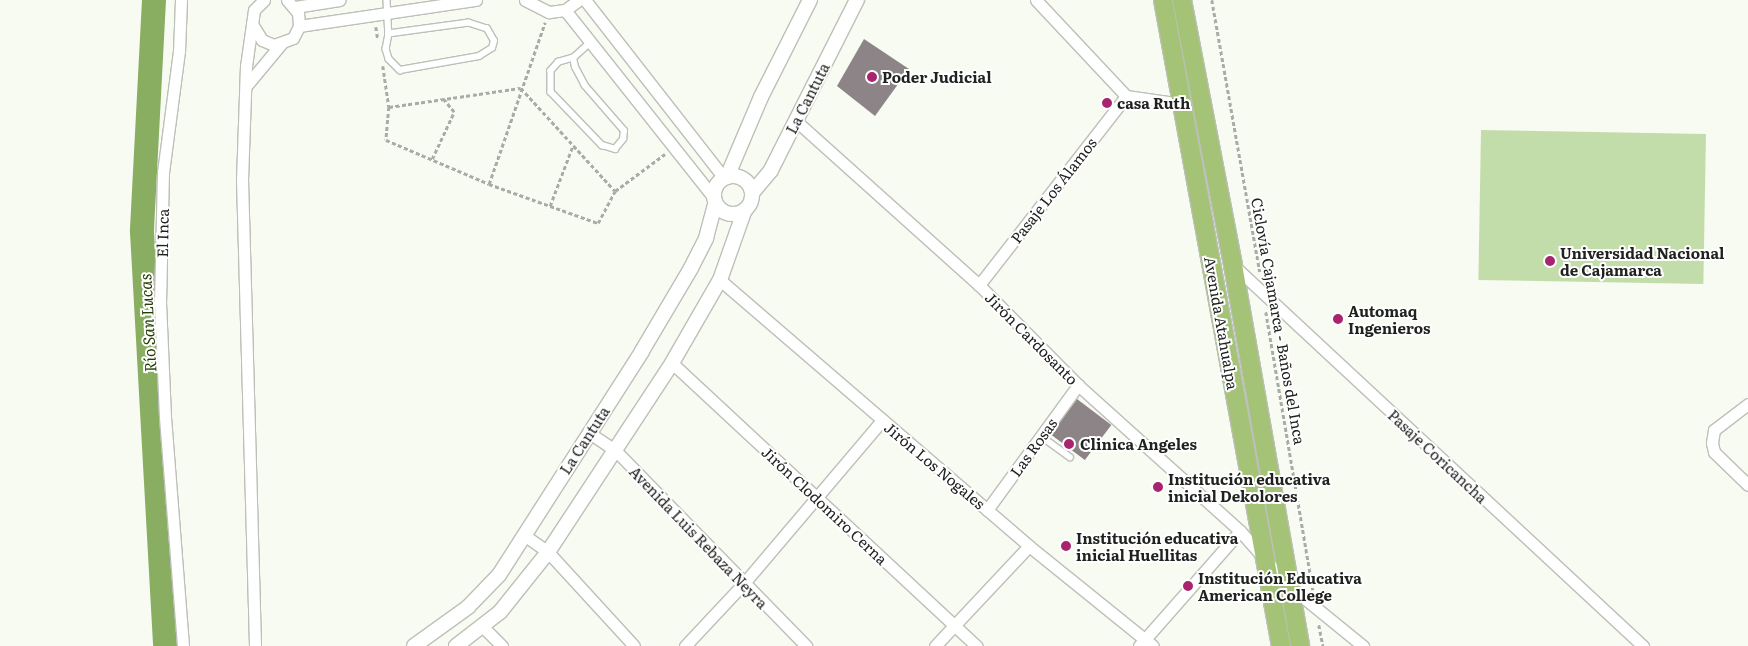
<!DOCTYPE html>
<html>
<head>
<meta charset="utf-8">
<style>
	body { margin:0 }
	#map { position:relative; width:1748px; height:646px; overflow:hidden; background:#f7fbf2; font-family:Literata,serif }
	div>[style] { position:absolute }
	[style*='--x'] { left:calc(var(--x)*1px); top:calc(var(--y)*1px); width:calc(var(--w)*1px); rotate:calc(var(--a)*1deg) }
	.green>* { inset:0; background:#c3ddaa; transform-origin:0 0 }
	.river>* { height:24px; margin:-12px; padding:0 12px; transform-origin:12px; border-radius:12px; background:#89ae62 }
	.building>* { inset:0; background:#8d8487; transform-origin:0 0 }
	.path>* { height:2.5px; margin-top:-1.25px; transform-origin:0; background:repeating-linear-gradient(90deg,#a9aca6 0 4px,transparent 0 6.5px) }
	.roads { filter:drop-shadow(1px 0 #bcc0b8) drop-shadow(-1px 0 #bcc0b8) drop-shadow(0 1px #bcc0b8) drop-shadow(0 -1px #bcc0b8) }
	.service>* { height:5.5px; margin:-2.75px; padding:0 2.75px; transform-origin:2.75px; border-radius:2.75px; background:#fff }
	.minor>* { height:11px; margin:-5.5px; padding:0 5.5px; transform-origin:5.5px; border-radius:5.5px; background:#fff }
	.tertiary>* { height:14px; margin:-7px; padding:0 7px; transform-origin:7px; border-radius:7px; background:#fff }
	.tertiary>.ring { margin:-7px; padding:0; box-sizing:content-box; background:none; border:14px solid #fff; border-radius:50% }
	.primary>* { height:18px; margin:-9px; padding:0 9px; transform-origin:9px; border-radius:9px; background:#a4c377 }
	.dots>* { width:14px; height:14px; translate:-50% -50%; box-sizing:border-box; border:2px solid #fff; border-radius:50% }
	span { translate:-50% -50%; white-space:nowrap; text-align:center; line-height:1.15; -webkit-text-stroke:4px #fff; paint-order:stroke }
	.poi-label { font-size:15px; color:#20221f; font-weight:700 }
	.left { translate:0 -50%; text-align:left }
	.street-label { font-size:15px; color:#20221f }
	.water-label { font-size:16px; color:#273e05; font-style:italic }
</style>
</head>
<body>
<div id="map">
	<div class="green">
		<i style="left:1481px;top:130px;width:225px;height:150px;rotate:1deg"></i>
	</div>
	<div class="river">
		<i style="--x:154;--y:0;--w:232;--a:93"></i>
		<i style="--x:142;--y:232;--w:415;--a:86.8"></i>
	</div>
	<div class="building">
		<i style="clip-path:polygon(864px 39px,909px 69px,875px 116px,837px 86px)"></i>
		<i style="left:1077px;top:399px;width:43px;height:44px;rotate:37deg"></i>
	</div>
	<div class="path">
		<i style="--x:1212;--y:0;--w:276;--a:80"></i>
		<i style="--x:376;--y:27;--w:12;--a:81"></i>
		<i style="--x:383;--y:66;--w:41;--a:81.7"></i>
		<i style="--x:389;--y:107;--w:33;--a:95"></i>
		<i style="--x:386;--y:140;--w:112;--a:23.1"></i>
		<i style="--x:489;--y:184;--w:116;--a:19.7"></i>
		<i style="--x:598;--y:223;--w:36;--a:-62"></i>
		<i style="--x:615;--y:191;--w:62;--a:-36.5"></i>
		<i style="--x:389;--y:107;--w:133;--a:-8.2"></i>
		<i style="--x:521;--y:88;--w:139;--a:47.6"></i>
		<i style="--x:432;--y:159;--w:52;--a:-64.9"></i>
		<i style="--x:454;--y:112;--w:17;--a:-130"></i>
		<i style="--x:489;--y:184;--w:171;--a:-70.9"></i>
		<i style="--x:550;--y:206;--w:65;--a:-69.3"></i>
		<i style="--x:1266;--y:312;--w:282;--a:80.4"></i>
		<i style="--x:1319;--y:625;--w:21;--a:79"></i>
	</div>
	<div class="roads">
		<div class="service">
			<i style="--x:387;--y:0;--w:34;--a:87"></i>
			<i style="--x:389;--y:34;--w:15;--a:101"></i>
			<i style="--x:386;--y:49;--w:10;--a:73"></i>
			<i style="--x:389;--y:59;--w:16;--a:45"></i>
			<i style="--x:400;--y:70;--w:80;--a:-10"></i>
			<i style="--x:479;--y:56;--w:15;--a:-32"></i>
			<i style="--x:492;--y:48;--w:7;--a:-74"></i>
			<i style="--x:494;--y:41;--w:14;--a:-120"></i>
			<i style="--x:487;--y:29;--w:19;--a:-162"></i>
			<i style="--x:469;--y:23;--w:81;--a:172.2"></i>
			<i style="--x:573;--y:58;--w:15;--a:164"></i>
			<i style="--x:559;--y:62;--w:12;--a:132"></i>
			<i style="--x:551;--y:71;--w:21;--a:90"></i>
			<i style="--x:551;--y:92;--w:74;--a:46.1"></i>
			<i style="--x:602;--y:145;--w:14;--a:17"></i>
			<i style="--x:615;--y:149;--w:13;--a:-51"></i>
			<i style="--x:623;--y:139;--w:8;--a:-83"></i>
			<i style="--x:624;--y:131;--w:60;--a:-130.9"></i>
			<i style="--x:585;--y:86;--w:21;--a:-118"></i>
			<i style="--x:575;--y:67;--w:9;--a:-103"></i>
			<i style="--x:573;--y:58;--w:24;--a:-42"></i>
			<i style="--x:1041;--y:436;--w:36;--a:36"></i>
		</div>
		<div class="minor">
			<i style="--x:181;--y:0;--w:51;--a:92.2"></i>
			<i style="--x:179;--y:51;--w:122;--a:97.5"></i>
			<i style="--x:163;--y:172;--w:130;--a:91.3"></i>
			<i style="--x:160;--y:302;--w:115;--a:87.5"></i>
			<i style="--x:165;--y:417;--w:230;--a:85.5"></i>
			<i style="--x:264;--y:0;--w:14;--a:135"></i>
			<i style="--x:254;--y:10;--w:14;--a:98"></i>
			<i style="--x:252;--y:24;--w:19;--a:58"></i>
			<i style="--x:262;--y:40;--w:13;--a:23"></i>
			<i style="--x:274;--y:45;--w:20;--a:-20"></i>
			<i style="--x:293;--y:38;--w:13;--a:-63"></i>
			<i style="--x:299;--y:26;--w:13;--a:-94"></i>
			<i style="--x:298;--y:13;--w:17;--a:-130"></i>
			<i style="--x:525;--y:0;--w:27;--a:27"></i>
			<i style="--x:549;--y:12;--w:16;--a:-7"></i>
			<i style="--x:565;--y:10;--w:17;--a:-36"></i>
			<i style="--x:585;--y:0;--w:226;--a:52"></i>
			<i style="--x:1036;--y:0;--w:132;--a:46.8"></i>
			<i style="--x:1126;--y:96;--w:58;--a:8"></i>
			<i style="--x:295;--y:7;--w:45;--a:-9"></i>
			<i style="--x:565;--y:10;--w:238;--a:51.6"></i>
			<i style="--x:252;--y:24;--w:42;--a:98.1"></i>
			<i style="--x:246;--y:66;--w:113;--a:92"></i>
			<i style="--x:242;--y:179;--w:467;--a:88.4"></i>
			<i style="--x:299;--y:26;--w:179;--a:-8.4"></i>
			<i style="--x:246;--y:86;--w:55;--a:-50.2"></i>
			<i style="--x:795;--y:120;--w:247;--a:41.9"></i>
			<i style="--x:979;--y:285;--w:141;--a:45.3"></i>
			<i style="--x:1078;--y:385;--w:218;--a:42"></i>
			<i style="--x:1240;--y:531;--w:72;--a:48.4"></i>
			<i style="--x:1288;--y:585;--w:97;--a:39.1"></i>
			<i style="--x:1233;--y:265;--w:560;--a:42.9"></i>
			<i style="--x:720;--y:280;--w:408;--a:40.7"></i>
			<i style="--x:1029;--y:546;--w:159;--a:38.9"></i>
			<i style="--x:979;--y:285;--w:239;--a:-52.1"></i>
			<i style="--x:672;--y:363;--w:416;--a:42.9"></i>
			<i style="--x:1748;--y:404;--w:43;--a:142.6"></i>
			<i style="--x:1714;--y:430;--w:13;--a:99"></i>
			<i style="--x:1712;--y:443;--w:9;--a:77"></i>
			<i style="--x:1714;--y:452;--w:47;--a:44.1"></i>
			<i style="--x:588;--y:432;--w:32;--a:34"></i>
			<i style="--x:615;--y:450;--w:274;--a:45.7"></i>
			<i style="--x:987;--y:510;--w:155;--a:-53.9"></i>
			<i style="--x:524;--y:535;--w:29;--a:35"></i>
			<i style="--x:548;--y:552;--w:127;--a:47.5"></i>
			<i style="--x:483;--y:627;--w:27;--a:45"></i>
			<i style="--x:685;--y:646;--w:86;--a:-46.9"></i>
			<i style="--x:744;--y:583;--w:214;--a:-49.7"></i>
			<i style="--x:935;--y:646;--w:137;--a:-46.8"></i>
			<i style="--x:1139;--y:646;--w:153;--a:-48.7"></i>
		</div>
		<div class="tertiary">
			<i class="ring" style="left:714px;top:176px;width:24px;height:24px"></i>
			<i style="--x:727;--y:177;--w:87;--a:-67"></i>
			<i style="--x:761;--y:97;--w:109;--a:-63.2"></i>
			<i style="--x:752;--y:193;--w:30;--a:-50"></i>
			<i style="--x:771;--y:170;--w:191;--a:-63.2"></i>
			<i style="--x:414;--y:646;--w:67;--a:-35.8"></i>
			<i style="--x:468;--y:607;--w:45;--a:-45.9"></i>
			<i style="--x:499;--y:575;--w:266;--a:-57.4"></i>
			<i style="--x:642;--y:351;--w:96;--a:-59.4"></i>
			<i style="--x:691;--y:268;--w:34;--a:-63"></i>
			<i style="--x:706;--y:238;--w:35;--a:-75"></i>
			<i style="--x:456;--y:646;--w:56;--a:-37.7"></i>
			<i style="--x:500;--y:612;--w:77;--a:-51.3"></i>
			<i style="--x:548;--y:552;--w:226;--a:-56.7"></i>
			<i style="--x:672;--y:363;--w:96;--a:-60"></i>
			<i style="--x:720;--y:280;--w:72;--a:-70.6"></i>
		</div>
		<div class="primary">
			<i style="--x:1163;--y:0;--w:657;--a:79.65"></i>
			<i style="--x:1182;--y:0;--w:270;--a:79.1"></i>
			<i style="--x:1233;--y:265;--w:387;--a:80"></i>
		</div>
	</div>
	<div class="dots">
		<i style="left:872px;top:77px;background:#a9246e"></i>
		<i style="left:1107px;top:103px;background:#a9246e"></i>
		<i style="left:1550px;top:261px;background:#a9246e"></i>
		<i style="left:1338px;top:319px;background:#a9246e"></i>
		<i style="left:1069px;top:444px;background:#a9246e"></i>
		<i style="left:1158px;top:487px;background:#a9246e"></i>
		<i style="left:1066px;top:546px;background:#a9246e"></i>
		<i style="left:1188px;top:586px;background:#a9246e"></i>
	</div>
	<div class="poi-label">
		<span class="left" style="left:882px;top:77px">Poder Judicial</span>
		<span class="left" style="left:1117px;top:103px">casa Ruth</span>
		<span class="left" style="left:1560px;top:261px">Universidad Nacional<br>de Cajamarca</span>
		<span class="left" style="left:1348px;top:319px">Automaq<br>Ingenieros</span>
		<span class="left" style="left:1080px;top:444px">Clinica Angeles</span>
		<span class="left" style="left:1168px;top:487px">Institución educativa<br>inicial Dekolores</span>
		<span class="left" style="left:1076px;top:546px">Institución educativa<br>inicial Huellitas</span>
		<span class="left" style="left:1198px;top:586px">Institución Educativa<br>American College</span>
	</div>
	<div class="street-label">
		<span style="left:807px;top:98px;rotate:-63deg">La Cantuta</span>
		<span style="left:1053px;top:190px;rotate:-52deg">Pasaje Los Álamos</span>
		<span style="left:162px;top:233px;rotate:-89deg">El Inca</span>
		<span style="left:1279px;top:321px;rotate:80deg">Ciclovía Cajamarca - Baños del Inca</span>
		<span style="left:1222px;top:323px;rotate:80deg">Avenida Atahualpa</span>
		<span style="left:1032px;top:338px;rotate:45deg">Jirón Cardosanto</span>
		<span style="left:584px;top:440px;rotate:-57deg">La Cantuta</span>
		<span style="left:1033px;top:447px;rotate:-54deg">Las Rosas</span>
		<span style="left:1438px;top:456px;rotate:43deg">Pasaje Coricancha</span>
		<span style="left:935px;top:465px;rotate:40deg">Jirón Los Nogales</span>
		<span style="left:825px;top:505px;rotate:43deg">Jirón Clodomiro Cerna</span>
		<span style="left:699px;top:537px;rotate:46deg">Avenida Luis Rebaza Neyra</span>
	</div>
	<div class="water-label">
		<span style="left:147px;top:323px;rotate:-93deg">Río San Lucas</span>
	</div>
</div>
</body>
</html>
